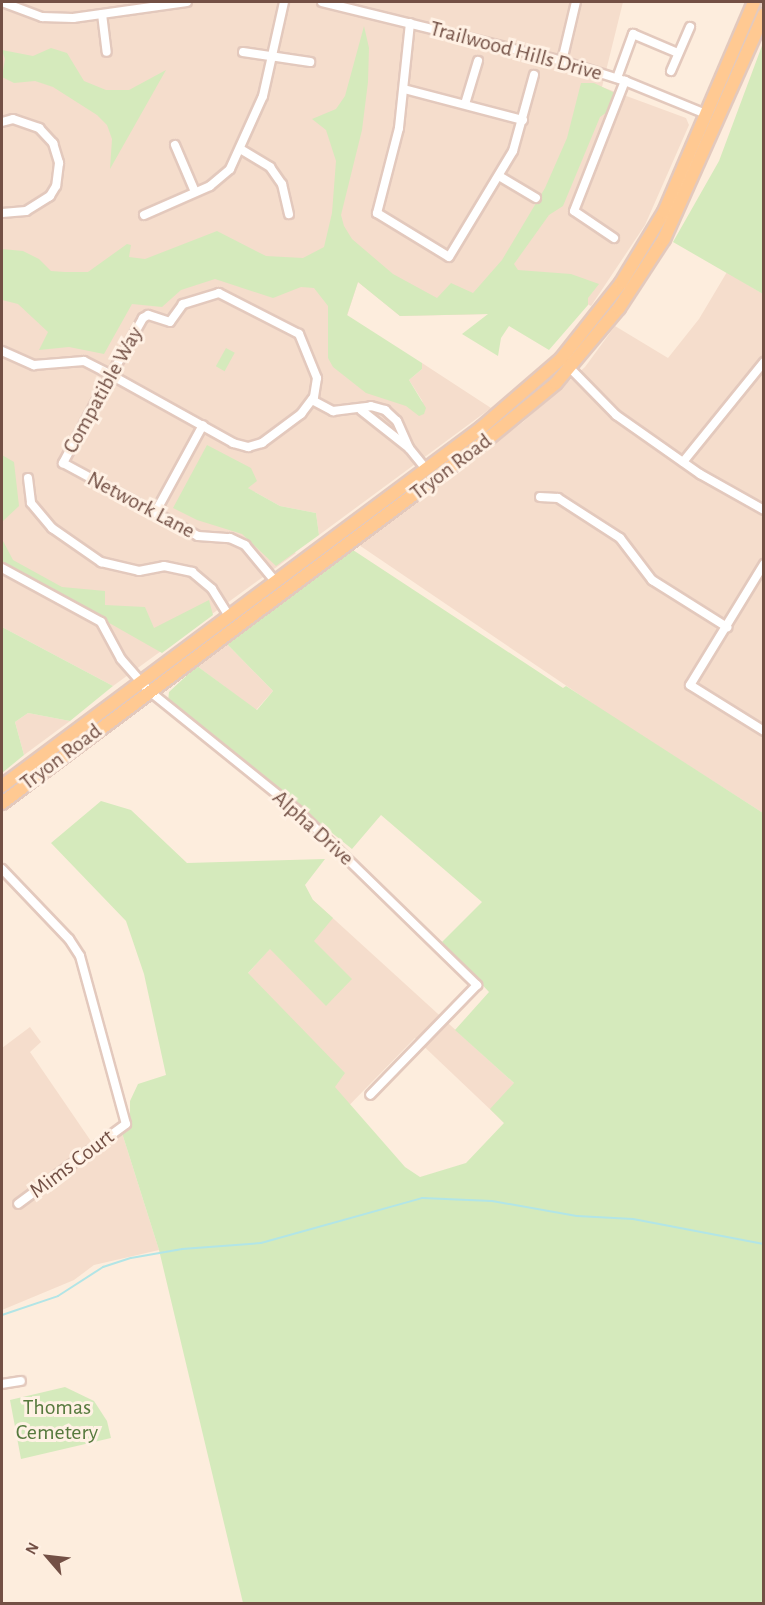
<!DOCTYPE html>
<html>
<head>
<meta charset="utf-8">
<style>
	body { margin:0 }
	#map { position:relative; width:765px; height:1605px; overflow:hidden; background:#fdeddd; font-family:"Alegreya Sans",sans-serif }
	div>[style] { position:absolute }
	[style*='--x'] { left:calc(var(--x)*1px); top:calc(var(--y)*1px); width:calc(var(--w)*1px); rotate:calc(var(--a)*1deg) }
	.residential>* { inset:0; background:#f5ddcc }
	.green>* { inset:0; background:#d5eabc; transform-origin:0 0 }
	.stream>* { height:2px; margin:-1px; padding:0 1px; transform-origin:1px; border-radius:1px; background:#b2e5e6 }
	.roads { filter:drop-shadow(2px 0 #e3c9bd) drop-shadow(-2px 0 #e3c9bd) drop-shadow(0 2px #e3c9bd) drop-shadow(0 -2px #e3c9bd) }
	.street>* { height:8px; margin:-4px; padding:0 4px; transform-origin:4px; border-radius:4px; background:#fff }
	.primary>* { height:12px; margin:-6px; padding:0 6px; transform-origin:6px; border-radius:6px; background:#ffc992 }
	span { translate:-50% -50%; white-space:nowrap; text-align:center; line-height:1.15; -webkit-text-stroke:6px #fff1e4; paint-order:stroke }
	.street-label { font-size:22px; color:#735045 }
	.park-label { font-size:22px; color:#56793d }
	.frame { position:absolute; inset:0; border:3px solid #735045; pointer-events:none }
	.north { position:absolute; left:18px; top:1527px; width:60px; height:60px; -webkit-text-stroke:4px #fff1e4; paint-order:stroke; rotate:298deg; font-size:16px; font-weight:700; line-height:24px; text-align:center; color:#735045 }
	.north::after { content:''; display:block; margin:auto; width:21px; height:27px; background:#735045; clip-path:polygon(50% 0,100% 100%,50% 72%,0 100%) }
</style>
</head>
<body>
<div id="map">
	<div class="residential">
		<i style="clip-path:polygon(2px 2px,623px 2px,602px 87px,686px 118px,689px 125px,645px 225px,591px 306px,531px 275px,490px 314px,400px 316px,358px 282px,337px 347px,423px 402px,409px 380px,422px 369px,422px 363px,491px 408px,319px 535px,316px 513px,280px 506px,224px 475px,196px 496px,296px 553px,113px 686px,2px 627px)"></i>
		<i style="clip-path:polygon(727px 272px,763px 294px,763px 813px,608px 714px,359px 545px,523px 422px,585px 367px,615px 326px,668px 358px,699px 319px)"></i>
		<i style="clip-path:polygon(226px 643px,273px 691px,256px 710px,197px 666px)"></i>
		<i style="clip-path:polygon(28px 713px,70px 721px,24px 755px,15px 722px)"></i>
		<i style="clip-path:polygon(313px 900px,539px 1106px,597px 1211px,415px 1038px,326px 1129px,209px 1017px)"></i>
		<i style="clip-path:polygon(30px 1027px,41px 1042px,30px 1052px,97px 1150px,122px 1133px,159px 1250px,94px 1265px,74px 1280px,2px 1310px,2px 1048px)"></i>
	</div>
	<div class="green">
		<i style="clip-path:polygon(364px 26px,369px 48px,368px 82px,362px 130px,341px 215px,344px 226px,352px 239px,393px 274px,437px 298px,451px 283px,473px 293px,502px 260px,545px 188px,567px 138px,581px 83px,594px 83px,615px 93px,610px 110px,600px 117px,563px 206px,549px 215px,514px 264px,518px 270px,571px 274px,599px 284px,588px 298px,588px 305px,549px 350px,509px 326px,501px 338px,498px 356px,462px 334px,488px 314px,400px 316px,358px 282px,347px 315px,422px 363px,422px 369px,409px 380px,426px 408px,424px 414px,419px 416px,406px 406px,366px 393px,333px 367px,328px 358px,328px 306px,314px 288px,301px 287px,273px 298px,215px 279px,181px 290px,162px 307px,132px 304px,104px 354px,69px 347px,39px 350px,48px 332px,18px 304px,2px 300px,2px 249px,23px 251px,39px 259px,51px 271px,65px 272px,88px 272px,127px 244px,131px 245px,129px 257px,145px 259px,217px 231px,266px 256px,303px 258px,324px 247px,332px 213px,336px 161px,326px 130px,312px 119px,336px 109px,345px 96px)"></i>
		<i style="clip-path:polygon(763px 43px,764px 294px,763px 294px,673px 242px,719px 161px)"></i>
		<i style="clip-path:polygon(51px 48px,67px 53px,84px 81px,106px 90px,129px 90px,166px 70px,110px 169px,112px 139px,107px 125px,97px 115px,53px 87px,35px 81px,14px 83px,2px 77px,5px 59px,2px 50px,33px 56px)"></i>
		<i style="left:226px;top:348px;width:10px;height:21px;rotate:29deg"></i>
		<i style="clip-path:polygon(207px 445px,251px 468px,257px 481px,248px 488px,280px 506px,316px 513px,319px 535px,276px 566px,242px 534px,197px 520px,173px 508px)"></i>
		<i style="clip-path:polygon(2px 455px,14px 462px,19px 506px,2px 522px)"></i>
		<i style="clip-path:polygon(2px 539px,13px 560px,62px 587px,105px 591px,105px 605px,145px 607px,154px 628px,209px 600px,213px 615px,162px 653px,2px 562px)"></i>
		<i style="clip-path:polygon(353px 550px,563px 688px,566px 686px,763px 813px,763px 1603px,243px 1603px,159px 1250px,122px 1133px,130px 1127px,130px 1101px,138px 1084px,166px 1075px,144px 974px,126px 921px,51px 843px,101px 801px,131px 810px,187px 863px,325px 859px,305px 885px,313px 900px,333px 918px,314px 941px,352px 979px,326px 1006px,270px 949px,248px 973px,345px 1073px,335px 1087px,405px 1167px,420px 1177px,466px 1163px,504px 1123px,490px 1109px,514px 1083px,455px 1030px,489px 992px,442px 942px,482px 902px,381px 815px,352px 849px,168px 701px,169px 692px,197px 666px,257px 710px,273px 691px,226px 643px)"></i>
		<i style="clip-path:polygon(2px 627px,113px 686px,70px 721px,28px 713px,15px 722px,24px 755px,2px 773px)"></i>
		<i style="clip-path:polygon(65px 1387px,94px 1401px,107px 1421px,111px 1438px,21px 1459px,10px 1400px)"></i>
	</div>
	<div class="stream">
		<i style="--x:2;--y:1315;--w:59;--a:-18.7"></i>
		<i style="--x:58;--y:1296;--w:54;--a:-32.8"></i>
		<i style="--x:103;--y:1267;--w:29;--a:-18"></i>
		<i style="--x:131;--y:1258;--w:52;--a:-10"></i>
		<i style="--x:182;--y:1249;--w:79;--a:-4.3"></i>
		<i style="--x:261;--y:1243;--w:167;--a:-15.6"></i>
		<i style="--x:422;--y:1198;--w:70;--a:2.5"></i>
		<i style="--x:492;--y:1201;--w:86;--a:10"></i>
		<i style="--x:577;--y:1216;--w:56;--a:3.1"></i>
		<i style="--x:633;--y:1219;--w:133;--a:10.8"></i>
	</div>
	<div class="roads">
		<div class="street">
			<i style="--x:2;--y:2;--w:43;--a:20.6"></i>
			<i style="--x:42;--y:17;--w:31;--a:2"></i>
			<i style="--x:73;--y:18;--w:115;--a:-8"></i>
			<i style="--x:322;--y:2;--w:247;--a:13.8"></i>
			<i style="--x:562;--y:61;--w:66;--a:17.6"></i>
			<i style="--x:625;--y:81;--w:87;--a:22.2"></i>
			<i style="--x:102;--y:14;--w:38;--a:83"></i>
			<i style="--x:410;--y:23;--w:106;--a:96"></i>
			<i style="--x:399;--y:128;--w:88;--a:104.5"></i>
			<i style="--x:377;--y:213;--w:84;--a:31.4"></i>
			<i style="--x:449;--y:257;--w:124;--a:-58.9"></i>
			<i style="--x:513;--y:151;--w:79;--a:-74.6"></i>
			<i style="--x:243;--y:52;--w:68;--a:8.5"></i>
			<i style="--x:562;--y:61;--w:61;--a:-76.7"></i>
			<i style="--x:671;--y:71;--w:48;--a:-66.6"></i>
			<i style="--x:617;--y:78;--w:47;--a:-70"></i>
			<i style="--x:633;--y:34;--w:49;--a:22.9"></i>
			<i style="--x:404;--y:89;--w:123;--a:14.6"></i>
			<i style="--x:465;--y:104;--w:45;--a:-73.2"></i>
			<i style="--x:2;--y:122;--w:11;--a:-15"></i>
			<i style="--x:13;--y:119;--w:28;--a:19"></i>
			<i style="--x:39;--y:128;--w:21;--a:47"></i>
			<i style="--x:53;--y:143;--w:21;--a:73"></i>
			<i style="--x:59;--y:163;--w:23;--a:97"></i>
			<i style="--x:56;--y:186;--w:12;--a:121"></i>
			<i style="--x:50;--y:196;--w:28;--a:148"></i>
			<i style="--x:26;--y:211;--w:24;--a:175"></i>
			<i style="--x:175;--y:145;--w:51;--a:66.9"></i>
			<i style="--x:242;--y:150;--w:33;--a:31"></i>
			<i style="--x:270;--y:167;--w:21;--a:55"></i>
			<i style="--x:282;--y:184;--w:31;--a:77"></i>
			<i style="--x:499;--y:176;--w:43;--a:30.7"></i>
			<i style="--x:144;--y:215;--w:72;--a:-23.7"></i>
			<i style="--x:210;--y:186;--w:26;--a:-40"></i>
			<i style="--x:230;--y:169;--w:80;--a:-65.7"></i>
			<i style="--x:263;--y:96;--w:96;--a:-77.4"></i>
			<i style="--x:614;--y:238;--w:48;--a:-146"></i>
			<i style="--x:574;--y:211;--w:140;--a:-68.6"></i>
			<i style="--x:2;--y:351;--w:35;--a:24"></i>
			<i style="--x:34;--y:365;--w:50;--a:-4.6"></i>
			<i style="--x:84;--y:361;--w:30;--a:27"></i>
			<i style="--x:111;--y:375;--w:140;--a:29.1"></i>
			<i style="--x:233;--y:443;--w:16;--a:15"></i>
			<i style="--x:248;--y:447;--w:15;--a:-16"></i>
			<i style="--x:262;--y:443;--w:49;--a:-36.6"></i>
			<i style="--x:301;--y:414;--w:21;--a:-53"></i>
			<i style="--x:314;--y:397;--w:19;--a:-81"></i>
			<i style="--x:317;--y:378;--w:48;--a:-112.2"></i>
			<i style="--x:299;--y:334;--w:90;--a:-152.9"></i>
			<i style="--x:219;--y:293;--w:38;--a:163"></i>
			<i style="--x:183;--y:304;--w:22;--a:126"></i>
			<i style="--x:170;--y:322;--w:23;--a:-162"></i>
			<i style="--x:148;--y:315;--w:6;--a:149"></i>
			<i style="--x:143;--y:318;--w:65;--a:119.3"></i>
			<i style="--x:111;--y:375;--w:12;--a:121"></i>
			<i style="--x:105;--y:385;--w:89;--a:118.3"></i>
			<i style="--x:63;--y:463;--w:153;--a:28.4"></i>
			<i style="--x:198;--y:536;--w:32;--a:4"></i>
			<i style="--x:230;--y:538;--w:17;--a:25"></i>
			<i style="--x:245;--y:545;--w:47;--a:50.2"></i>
			<i style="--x:568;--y:366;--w:69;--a:45.6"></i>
			<i style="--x:616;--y:415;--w:103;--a:35.1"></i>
			<i style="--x:700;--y:474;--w:73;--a:29.4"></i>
			<i style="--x:312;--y:400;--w:24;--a:28"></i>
			<i style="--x:333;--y:411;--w:38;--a:-7"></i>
			<i style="--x:371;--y:406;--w:15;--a:16"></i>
			<i style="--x:385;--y:410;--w:16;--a:43"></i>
			<i style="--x:397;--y:421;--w:30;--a:66"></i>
			<i style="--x:409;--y:448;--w:27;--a:51"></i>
			<i style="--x:361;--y:410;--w:61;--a:38.4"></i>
			<i style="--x:683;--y:462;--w:129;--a:-51"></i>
			<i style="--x:28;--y:478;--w:25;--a:83"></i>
			<i style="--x:31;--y:503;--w:33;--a:50"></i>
			<i style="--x:52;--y:528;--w:60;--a:34.8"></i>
			<i style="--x:101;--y:562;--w:39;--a:13"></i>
			<i style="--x:139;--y:571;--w:25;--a:-11"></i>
			<i style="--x:164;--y:566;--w:29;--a:12"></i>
			<i style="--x:192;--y:572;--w:26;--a:40"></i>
			<i style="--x:212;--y:589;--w:32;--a:58"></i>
			<i style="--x:540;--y:497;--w:18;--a:3"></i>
			<i style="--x:558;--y:498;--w:74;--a:32.8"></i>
			<i style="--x:620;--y:538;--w:53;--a:52.7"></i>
			<i style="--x:652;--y:580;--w:89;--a:32.1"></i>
			<i style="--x:155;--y:513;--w:100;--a:-61.4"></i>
			<i style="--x:764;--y:564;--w:142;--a:121.4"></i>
			<i style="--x:690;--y:685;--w:87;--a:31.9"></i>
			<i style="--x:2;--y:568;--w:113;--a:28.6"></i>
			<i style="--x:101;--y:622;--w:42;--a:61.6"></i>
			<i style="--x:121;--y:659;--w:41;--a:48.9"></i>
			<i style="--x:148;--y:690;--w:193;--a:38.9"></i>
			<i style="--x:298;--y:811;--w:250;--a:44.2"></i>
			<i style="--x:477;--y:985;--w:153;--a:134.2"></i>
			<i style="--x:2;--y:869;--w:97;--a:46.3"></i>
			<i style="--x:69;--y:939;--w:20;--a:57"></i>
			<i style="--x:80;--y:956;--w:174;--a:74.7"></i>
			<i style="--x:126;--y:1124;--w:134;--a:143.5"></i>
			<i style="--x:2;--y:1384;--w:19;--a:-9"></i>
		</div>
		<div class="primary">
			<i style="--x:2;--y:786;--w:598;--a:-36.77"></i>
			<i style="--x:481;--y:428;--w:106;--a:-40.8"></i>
			<i style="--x:561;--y:359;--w:97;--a:-51.7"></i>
			<i style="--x:621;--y:283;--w:83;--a:-58.8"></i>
			<i style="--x:664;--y:212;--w:228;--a:-66.8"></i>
			<i style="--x:2;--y:803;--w:609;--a:-36.85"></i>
			<i style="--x:489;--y:438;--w:87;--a:-39.4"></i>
			<i style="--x:556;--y:383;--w:98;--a:-50"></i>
			<i style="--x:619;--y:308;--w:82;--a:-56.9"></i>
			<i style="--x:664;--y:239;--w:246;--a:-66"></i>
		</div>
	</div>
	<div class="street-label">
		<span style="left:516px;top:51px;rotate:15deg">Trailwood Hills Drive</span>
		<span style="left:103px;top:390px;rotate:-61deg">Compatible Way</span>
		<span style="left:451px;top:467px;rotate:-37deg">Tryon Road</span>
		<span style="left:141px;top:505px;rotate:28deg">Network Lane</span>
		<span style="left:61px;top:757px;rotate:-37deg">Tryon Road</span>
		<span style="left:313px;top:828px;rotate:42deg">Alpha Drive</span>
		<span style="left:72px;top:1164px;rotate:-37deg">Mims Court</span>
	</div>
	<div class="park-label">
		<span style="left:57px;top:1420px">Thomas<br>Cemetery</span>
	</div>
	<div class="frame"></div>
	<div class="north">N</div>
</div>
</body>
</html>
